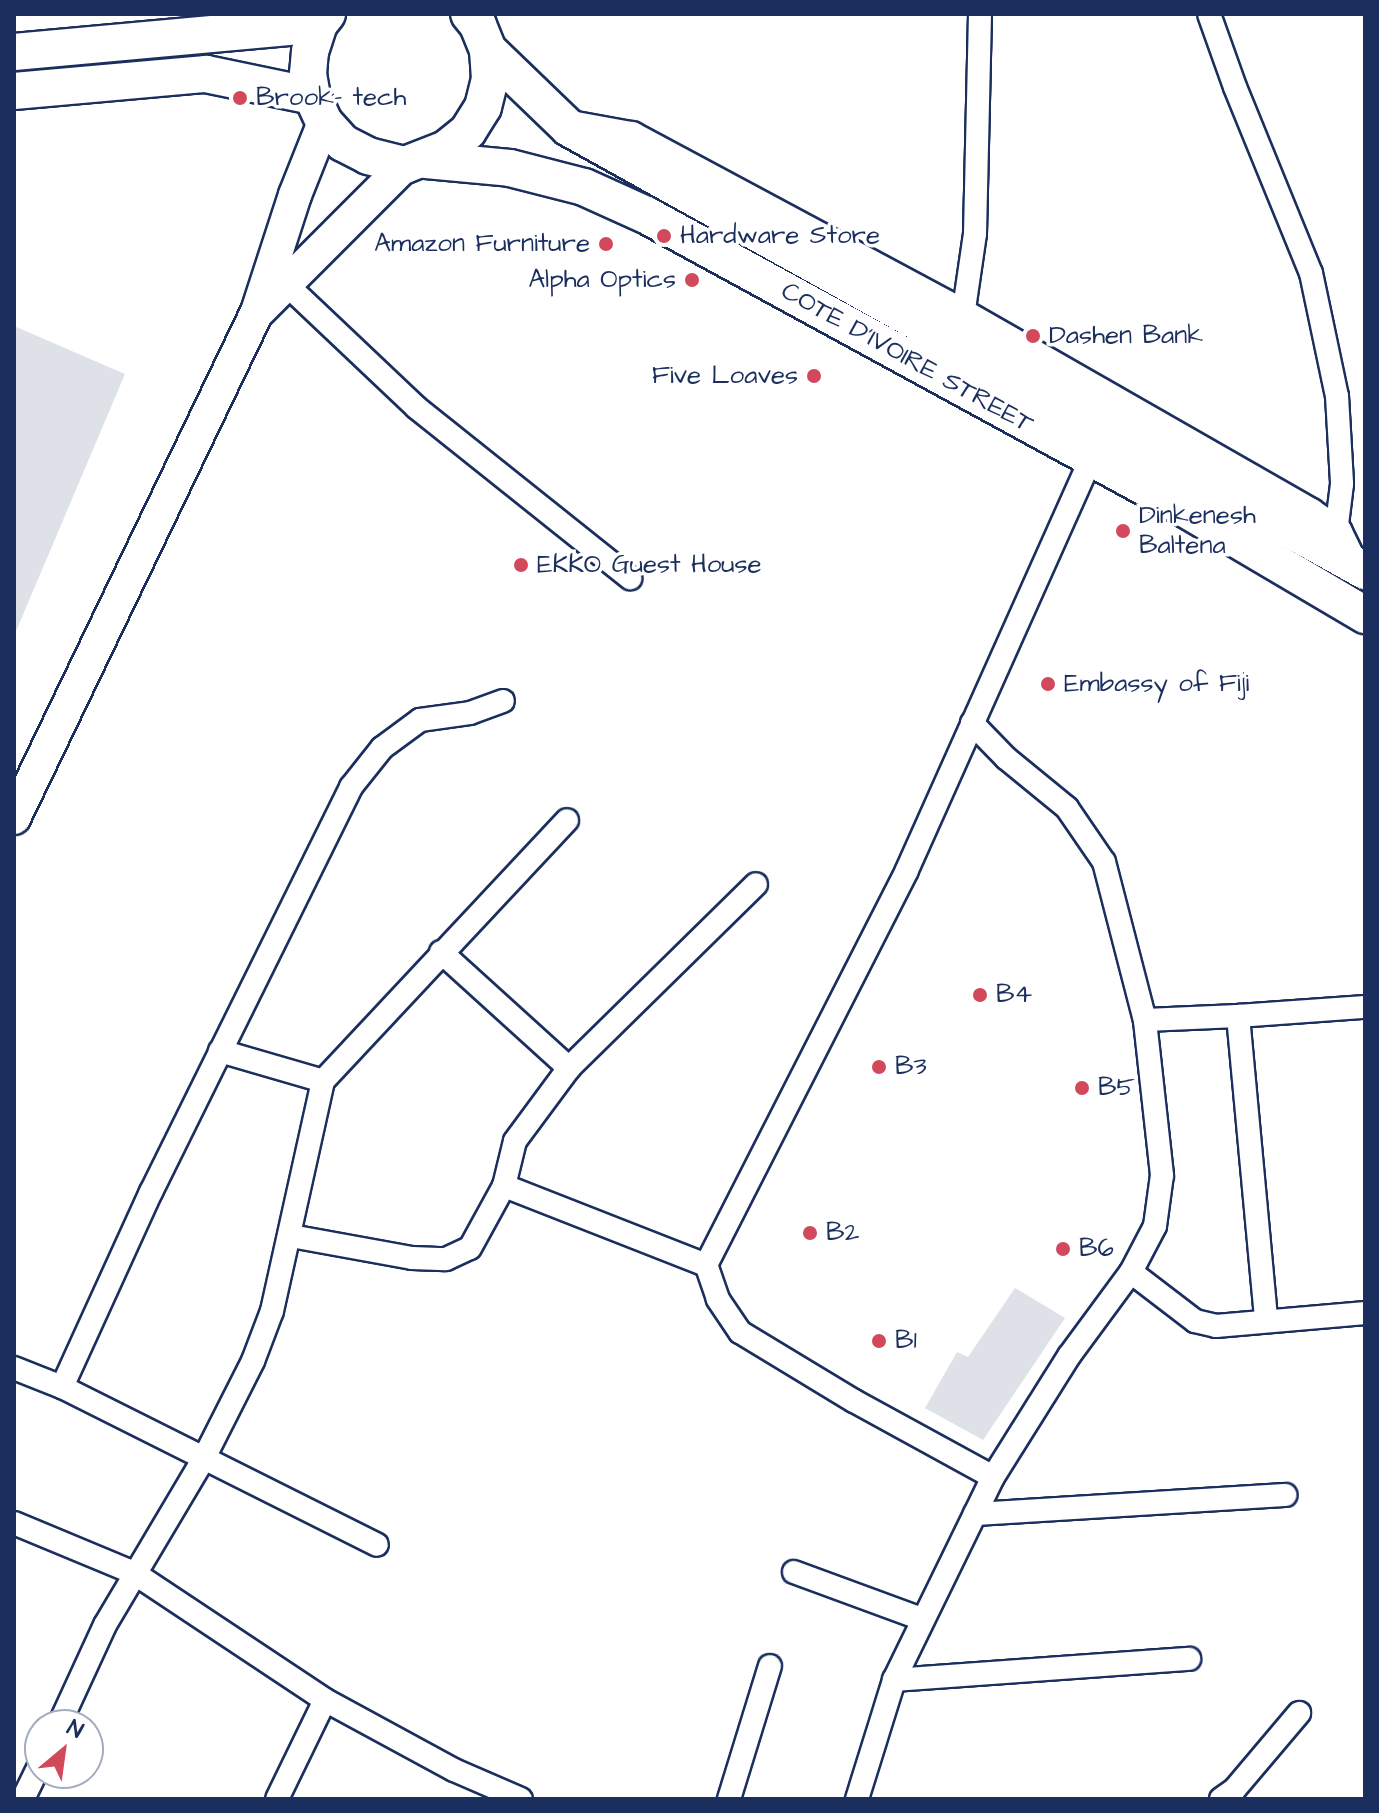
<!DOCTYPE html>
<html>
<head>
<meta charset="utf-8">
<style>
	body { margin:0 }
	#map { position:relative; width:1379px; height:1813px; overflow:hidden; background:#fff; font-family:"Architects Daughter",sans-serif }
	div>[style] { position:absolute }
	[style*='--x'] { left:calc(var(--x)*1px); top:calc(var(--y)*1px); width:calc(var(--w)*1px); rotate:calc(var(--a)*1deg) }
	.green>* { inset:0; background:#dee1e7 }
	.roads { filter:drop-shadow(2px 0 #1b2f5e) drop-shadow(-2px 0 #1b2f5e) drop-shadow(0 2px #1b2f5e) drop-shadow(0 -2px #1b2f5e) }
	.minor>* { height:22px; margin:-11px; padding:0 11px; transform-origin:11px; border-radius:11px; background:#fff }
	.secondary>* { height:32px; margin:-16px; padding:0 16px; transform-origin:16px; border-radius:16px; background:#fff }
	.primary>* { height:36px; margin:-18px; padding:0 18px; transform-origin:18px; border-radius:18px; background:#fff }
	.dots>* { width:22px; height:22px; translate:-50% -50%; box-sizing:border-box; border:4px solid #fff; border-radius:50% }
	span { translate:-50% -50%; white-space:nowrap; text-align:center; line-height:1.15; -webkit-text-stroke:7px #fff; paint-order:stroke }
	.poi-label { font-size:26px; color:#1b2f5e }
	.left { translate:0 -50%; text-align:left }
	.right { translate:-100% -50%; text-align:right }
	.street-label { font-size:26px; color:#1b2f5e }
	.frame { position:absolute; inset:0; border:16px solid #1b2f5e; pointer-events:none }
	.north { position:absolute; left:24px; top:1709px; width:80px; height:80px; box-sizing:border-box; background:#fff; border:2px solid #a4acbf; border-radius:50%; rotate:29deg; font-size:22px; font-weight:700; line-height:32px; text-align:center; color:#1b2f5e }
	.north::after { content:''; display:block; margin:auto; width:28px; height:36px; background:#d1495b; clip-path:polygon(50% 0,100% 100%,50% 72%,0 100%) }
</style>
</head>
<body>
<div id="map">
	<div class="green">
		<i style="clip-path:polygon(14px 326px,125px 374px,14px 636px)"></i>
		<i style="clip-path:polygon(1015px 1288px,1065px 1318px,983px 1440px,925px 1408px,957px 1352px,968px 1357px)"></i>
	</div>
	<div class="roads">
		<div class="minor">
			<i style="--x:1209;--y:14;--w:77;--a:70.4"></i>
			<i style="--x:1235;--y:87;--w:201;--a:67.8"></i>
			<i style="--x:1311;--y:273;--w:126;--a:78.1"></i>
			<i style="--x:1337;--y:396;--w:88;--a:86.7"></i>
			<i style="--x:1342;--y:484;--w:49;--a:97"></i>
			<i style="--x:286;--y:284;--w:180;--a:43.4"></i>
			<i style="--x:417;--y:408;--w:273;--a:38.6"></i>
			<i style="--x:963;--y:316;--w:83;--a:-81.7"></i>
			<i style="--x:975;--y:234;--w:220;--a:-88.7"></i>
			<i style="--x:972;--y:723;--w:49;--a:45.8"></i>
			<i style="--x:1006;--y:758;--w:79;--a:39.3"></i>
			<i style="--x:1067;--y:808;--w:65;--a:55.6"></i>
			<i style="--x:1104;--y:862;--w:163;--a:75.5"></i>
			<i style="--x:441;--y:952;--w:173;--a:42.2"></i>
			<i style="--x:1238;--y:1016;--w:127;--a:-4.1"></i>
			<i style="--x:220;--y:1051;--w:107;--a:16.2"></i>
			<i style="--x:323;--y:1081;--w:357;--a:-46.9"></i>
			<i style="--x:291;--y:1236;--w:123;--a:10.3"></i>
			<i style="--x:412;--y:1258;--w:34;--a:2"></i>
			<i style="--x:446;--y:1259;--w:26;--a:-25"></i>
			<i style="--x:470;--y:1248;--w:71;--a:-61.3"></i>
			<i style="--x:706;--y:1265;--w:217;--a:-158.6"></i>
			<i style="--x:504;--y:1186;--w:46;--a:-76.3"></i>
			<i style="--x:515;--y:1141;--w:91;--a:-53.5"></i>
			<i style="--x:569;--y:1068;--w:262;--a:-44.5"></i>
			<i style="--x:1131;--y:1272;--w:81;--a:37.4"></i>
			<i style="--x:1195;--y:1321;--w:22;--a:13"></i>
			<i style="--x:1216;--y:1326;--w:150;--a:-5"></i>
			<i style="--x:14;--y:1368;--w:52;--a:21.6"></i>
			<i style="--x:62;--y:1387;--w:352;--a:26.6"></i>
			<i style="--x:62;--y:1387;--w:214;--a:-65.5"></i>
			<i style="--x:151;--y:1192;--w:452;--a:-63.7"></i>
			<i style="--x:351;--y:787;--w:50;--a:-51.5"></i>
			<i style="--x:382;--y:748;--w:47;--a:-36.4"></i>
			<i style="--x:420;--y:720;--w:50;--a:-8"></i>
			<i style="--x:470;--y:713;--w:35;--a:-20"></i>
			<i style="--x:993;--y:1477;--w:143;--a:-57.9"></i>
			<i style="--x:1069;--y:1356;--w:104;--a:-53.6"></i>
			<i style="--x:1131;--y:1272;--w:52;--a:-62.4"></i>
			<i style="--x:1155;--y:1226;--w:51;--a:-82.2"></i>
			<i style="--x:1162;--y:1175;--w:156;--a:-96.3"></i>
			<i style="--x:1145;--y:1020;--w:93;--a:-2.5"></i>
			<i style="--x:1238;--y:1016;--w:304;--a:84.7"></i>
			<i style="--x:975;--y:1514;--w:311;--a:-3.5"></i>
			<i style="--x:14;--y:1523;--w:130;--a:22.6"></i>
			<i style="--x:134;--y:1573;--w:229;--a:33.6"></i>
			<i style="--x:325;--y:1700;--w:147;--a:28.5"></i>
			<i style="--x:454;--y:1770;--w:73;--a:23.4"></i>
			<i style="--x:794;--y:1572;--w:136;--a:20.2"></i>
			<i style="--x:894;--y:1680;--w:296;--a:-4.1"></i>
			<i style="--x:59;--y:1725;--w:110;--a:-65.3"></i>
			<i style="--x:105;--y:1625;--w:194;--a:-59.3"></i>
			<i style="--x:204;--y:1458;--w:109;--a:-63.2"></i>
			<i style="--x:253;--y:1361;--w:53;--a:-69.2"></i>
			<i style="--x:272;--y:1311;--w:236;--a:-77.5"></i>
			<i style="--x:23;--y:1799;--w:39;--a:-64"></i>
			<i style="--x:277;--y:1799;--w:110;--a:-64.1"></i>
			<i style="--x:729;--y:1799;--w:139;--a:-72.9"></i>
			<i style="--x:857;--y:1799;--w:125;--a:-72.7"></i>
			<i style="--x:894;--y:1680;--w:226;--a:-64"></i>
			<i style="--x:993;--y:1477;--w:158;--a:-151.3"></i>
			<i style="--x:854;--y:1401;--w:133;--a:-148.8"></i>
			<i style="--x:740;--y:1332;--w:40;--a:-124"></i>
			<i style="--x:718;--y:1299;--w:36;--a:-109"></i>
			<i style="--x:706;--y:1265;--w:443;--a:-63"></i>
			<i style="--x:907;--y:870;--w:451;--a:-65.9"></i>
			<i style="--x:1221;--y:1799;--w:16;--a:-35"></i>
			<i style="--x:1234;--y:1790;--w:101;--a:-49.8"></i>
		</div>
		<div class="secondary">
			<i style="--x:576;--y:128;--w:56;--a:10.3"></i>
			<i style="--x:631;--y:138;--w:377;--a:28.2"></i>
			<i style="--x:963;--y:316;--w:399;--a:29.8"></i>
			<i style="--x:1309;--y:514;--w:33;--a:35"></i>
			<i style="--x:1336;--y:533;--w:30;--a:64"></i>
			<i style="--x:260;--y:310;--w:205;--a:-45"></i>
			<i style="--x:14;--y:818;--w:561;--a:-64.35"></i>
			<i style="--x:257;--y:312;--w:123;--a:-72"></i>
			<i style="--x:295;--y:195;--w:79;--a:-68.3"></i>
		</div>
		<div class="primary">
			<i style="--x:327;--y:14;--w:13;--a:129"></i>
			<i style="--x:319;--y:24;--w:28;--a:108"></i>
			<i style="--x:310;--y:51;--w:23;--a:95"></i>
			<i style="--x:308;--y:74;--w:22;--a:80"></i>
			<i style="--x:312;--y:96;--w:29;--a:65"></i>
			<i style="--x:324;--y:122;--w:28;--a:48"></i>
			<i style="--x:343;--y:143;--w:28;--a:27"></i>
			<i style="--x:368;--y:156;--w:38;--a:14"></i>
			<i style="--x:405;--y:165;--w:44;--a:-21.3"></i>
			<i style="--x:446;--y:149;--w:28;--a:-39"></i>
			<i style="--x:468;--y:131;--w:28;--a:-58"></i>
			<i style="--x:483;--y:107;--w:29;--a:-76"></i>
			<i style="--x:490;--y:79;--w:29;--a:-94"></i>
			<i style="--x:488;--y:50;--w:27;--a:-112"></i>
			<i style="--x:478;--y:25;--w:14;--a:-129"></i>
			<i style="--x:488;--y:50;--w:112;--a:43.9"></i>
			<i style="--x:569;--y:128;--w:911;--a:29.1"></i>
			<i style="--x:14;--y:52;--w:306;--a:-5.2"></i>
			<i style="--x:14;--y:91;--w:193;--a:-5.1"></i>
			<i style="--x:206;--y:74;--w:108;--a:11.7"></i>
			<i style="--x:426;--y:160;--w:84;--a:5.4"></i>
			<i style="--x:510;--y:168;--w:76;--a:14.4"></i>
			<i style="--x:584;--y:187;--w:68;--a:24.3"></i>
			<i style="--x:646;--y:215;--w:616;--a:28.6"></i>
			<i style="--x:1187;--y:510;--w:207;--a:30.5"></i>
		</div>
	</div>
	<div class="dots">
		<i style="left:240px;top:98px;background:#d1495b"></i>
		<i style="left:664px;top:236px;background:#d1495b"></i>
		<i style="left:606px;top:244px;background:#d1495b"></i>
		<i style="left:692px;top:280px;background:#d1495b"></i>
		<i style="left:1033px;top:336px;background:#d1495b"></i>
		<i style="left:814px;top:376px;background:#d1495b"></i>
		<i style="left:1123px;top:531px;background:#d1495b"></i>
		<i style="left:521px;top:565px;background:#d1495b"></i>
		<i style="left:1048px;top:684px;background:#d1495b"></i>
		<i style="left:980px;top:995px;background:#d1495b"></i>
		<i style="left:879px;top:1067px;background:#d1495b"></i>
		<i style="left:1082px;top:1088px;background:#d1495b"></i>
		<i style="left:810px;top:1233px;background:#d1495b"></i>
		<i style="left:1063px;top:1249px;background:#d1495b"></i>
		<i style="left:879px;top:1341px;background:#d1495b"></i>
	</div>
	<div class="poi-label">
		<span class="left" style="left:256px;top:98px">Brook- tech</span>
		<span class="left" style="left:680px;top:236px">Hardware Store</span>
		<span class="right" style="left:590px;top:244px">Amazon Furniture</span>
		<span class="right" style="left:676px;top:280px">Alpha Optics</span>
		<span class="left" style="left:1049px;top:336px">Dashen Bank</span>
		<span class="right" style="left:798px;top:376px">Five Loaves</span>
		<span class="left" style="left:1139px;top:531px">Dinkenesh<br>Baltena</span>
		<span class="left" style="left:537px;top:565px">EKKO Guest House</span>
		<span class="left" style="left:1064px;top:684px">Embassy of Fiji</span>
		<span class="left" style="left:996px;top:995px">B4</span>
		<span class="left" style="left:895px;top:1067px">B3</span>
		<span class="left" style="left:1098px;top:1088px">B5</span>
		<span class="left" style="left:826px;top:1233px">B2</span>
		<span class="left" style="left:1079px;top:1249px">B6</span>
		<span class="left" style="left:895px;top:1341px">B1</span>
	</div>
	<div class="street-label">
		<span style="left:907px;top:358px;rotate:29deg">COTE D'IVOIRE STREET</span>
	</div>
	<div class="frame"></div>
	<div class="north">N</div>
</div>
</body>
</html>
